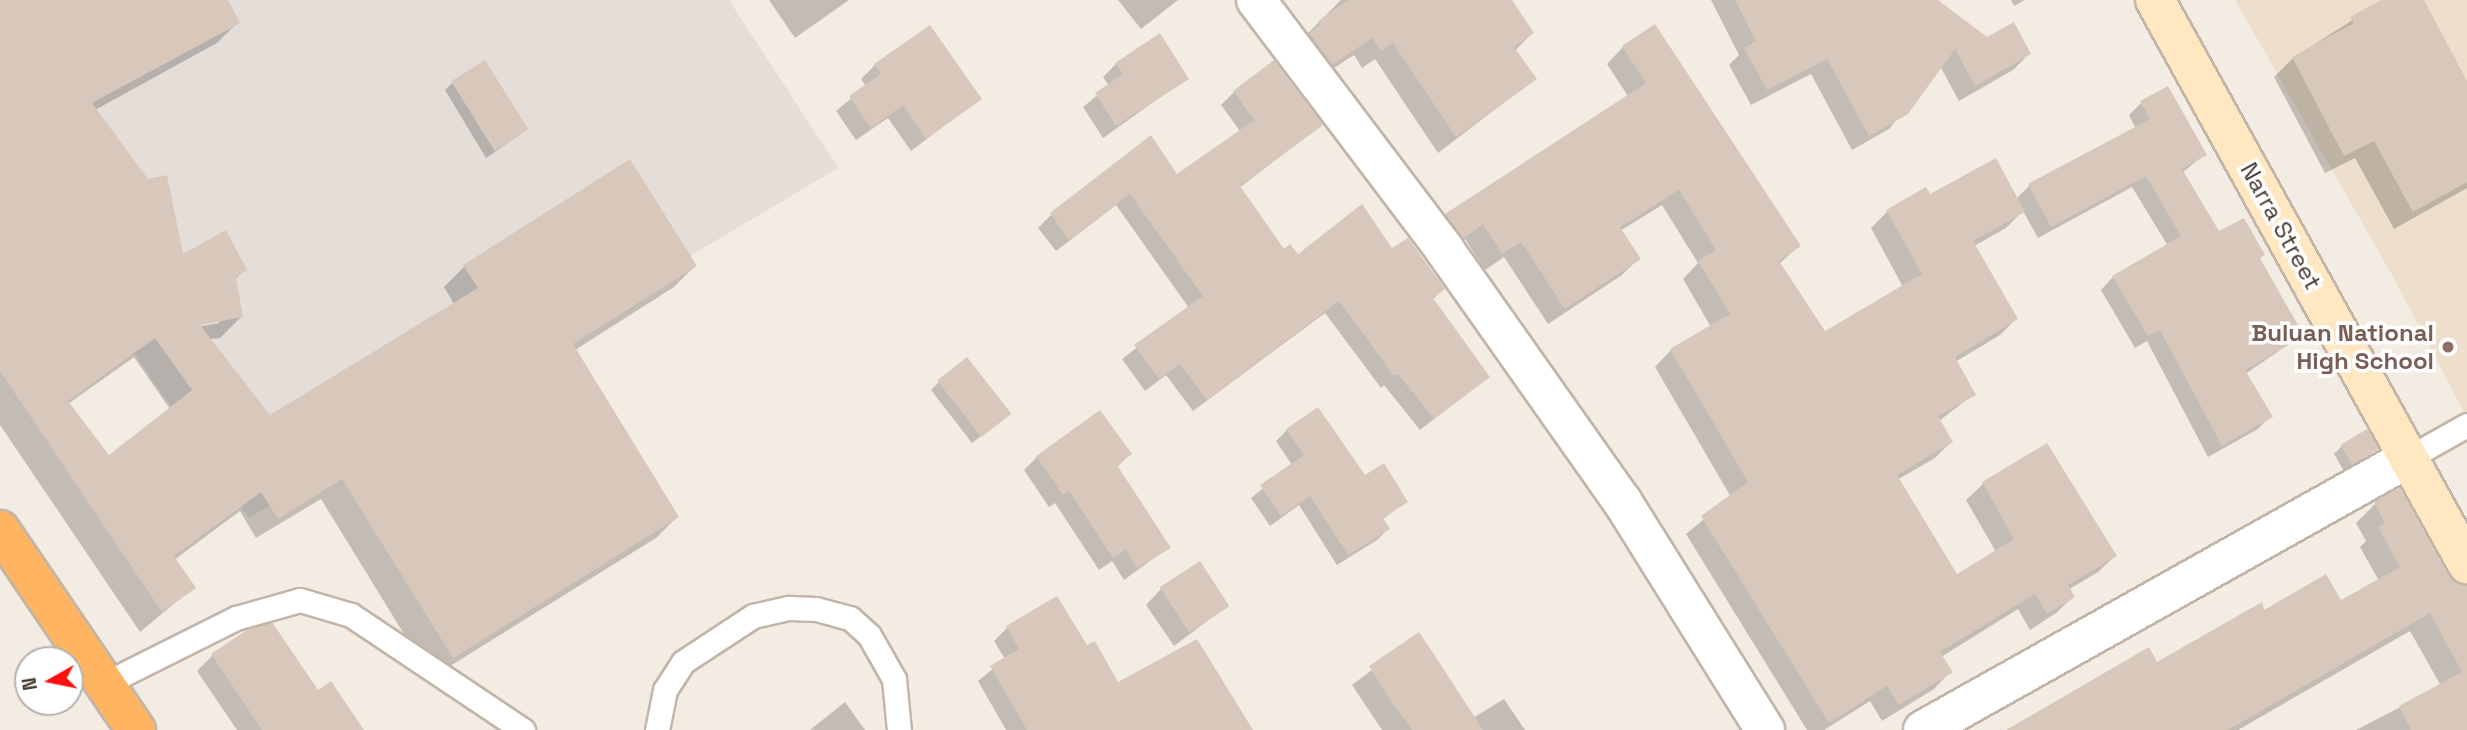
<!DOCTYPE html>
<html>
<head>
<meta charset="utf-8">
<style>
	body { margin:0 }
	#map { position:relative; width:2467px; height:730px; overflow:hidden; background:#f3ece3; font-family:"Space Grotesk",sans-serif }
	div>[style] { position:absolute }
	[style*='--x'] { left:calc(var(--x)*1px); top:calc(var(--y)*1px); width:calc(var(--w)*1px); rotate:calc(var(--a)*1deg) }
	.industrial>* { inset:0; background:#e4ddd8 }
	.education>* { inset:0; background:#eddfcc }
	.shadow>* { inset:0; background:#0003 }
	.building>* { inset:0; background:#d8c8bb; transform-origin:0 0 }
	.roads { filter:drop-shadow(2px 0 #c2b5a8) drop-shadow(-2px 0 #c2b5a8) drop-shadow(0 2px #c2b5a8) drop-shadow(0 -2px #c2b5a8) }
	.lane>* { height:23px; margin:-11.5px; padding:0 11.5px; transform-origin:11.5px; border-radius:11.5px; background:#fff }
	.street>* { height:38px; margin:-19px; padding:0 19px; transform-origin:19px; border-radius:19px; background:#fff }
	.secondary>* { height:38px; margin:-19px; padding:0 19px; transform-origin:19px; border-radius:19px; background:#ffe7c1 }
	.highway>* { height:38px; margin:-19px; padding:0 19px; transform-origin:19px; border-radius:19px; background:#ffb462 }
	.dots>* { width:19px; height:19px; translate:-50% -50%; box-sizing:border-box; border:4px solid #fff; border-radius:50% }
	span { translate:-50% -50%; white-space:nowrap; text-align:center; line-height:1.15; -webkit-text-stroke:7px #fff; paint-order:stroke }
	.street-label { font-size:24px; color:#453b33 }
	.education-label { font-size:24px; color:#785e54; font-weight:700 }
	.right { translate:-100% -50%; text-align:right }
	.north { position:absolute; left:14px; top:646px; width:70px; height:70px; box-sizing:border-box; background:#fff; border:2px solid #b5b1ad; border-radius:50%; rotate:261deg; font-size:19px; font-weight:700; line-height:28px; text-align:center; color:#453b33 }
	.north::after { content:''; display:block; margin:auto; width:24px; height:32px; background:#ff0f0e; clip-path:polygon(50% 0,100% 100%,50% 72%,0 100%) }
</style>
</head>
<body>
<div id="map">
	<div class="industrial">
		<i style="clip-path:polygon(0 0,729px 0,838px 168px,249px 518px,133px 352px)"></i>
	</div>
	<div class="education">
		<i style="clip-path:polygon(2235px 0,2467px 0,2467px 418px,2392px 275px)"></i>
	</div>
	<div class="shadow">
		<i style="clip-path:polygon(evenodd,0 0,226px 0,238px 22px,217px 43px,95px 110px,182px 256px,245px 270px,234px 280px,241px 317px,220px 338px,210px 339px,269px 418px,454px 304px,444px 287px,465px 266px,695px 266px,674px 287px,575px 350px,677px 517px,656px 538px,431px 678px,321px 499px,256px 538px,240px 511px,174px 560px,193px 588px,140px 632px,0 425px,0 0,219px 320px,219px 323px,192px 328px,192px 324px,219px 320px,0 0,134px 357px,170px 409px,108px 458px,68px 404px,134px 357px)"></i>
		<i style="clip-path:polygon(769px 0,849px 0,795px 38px)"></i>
		<i style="clip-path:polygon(1118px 0,1178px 0,1141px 29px)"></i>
		<i style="clip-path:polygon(1341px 0,1510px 0,1532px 33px,1515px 51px,1535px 79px,1438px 153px,1375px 59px,1362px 68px,1354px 55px,1314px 81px,1301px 40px)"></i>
		<i style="clip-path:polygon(1711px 0,1935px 0,1987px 39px,2029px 54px,2013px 70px,1959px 101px,1940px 66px,1889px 129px,1852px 150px,1811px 74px,1751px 105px,1729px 65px,1739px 55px)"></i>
		<i style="clip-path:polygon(2011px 0,2025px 0,2014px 6px)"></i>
		<i style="clip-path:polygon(2384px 0,2422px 0,2467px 85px,2467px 188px,2394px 229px,2355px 158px,2325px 173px,2274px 77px,2293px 58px)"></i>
		<i style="clip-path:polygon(1623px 47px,1799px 246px,1779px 264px,1824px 334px,1903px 287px,1871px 228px,1887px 212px,1929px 196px,2016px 199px,2029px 186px,2136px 129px,2129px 115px,2141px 103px,2205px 154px,2182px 173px,2219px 234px,2258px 259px,2301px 336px,2245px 374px,2270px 416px,2258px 429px,2208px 457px,2147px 341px,2135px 348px,2101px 290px,2113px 277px,2168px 246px,2132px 187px,2038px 238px,2023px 211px,2006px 228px,1974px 246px,2016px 319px,2000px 335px,1955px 362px,1974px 394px,1939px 421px,1951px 442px,1935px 458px,1897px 480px,1956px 576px,1996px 552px,1966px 500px,1983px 484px,2047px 446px,2115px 556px,2098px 572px,2068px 590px,2073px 597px,2056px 613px,2030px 630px,2018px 609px,1941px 657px,1950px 672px,1934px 689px,1882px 721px,1870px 701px,1824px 730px,1807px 730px,1686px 534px,1731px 497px,1655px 367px,1671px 350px,1711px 327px,1683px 279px,1698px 263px,1662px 205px,1620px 231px,1638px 259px,1622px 275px,1548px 324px,1504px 257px,1485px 270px,1465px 239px,1446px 254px,1429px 232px,1446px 215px,1628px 96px,1607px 64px)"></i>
		<i style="clip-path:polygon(1116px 64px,1187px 78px,1103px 138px,1083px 107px,1109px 86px,1103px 77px)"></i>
		<i style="clip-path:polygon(875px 65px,979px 99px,911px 151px,888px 118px,856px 140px,836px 111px,866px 86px,861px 79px)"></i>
		<i style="clip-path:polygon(452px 83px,526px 130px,486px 158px,445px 90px)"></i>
		<i style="clip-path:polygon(1234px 92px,1321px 125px,1239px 188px,1284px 251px,1298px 256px,1392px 250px,1443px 289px,1433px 299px,1488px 377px,1420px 430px,1384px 385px,1381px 388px,1325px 313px,1193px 411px,1166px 375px,1145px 391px,1122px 359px,1189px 308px,1116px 205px,1056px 251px,1038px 228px,1051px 215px,1177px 177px,1240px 131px,1221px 105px)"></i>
		<i style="clip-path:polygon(939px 382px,1001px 421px,972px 443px,931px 390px)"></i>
		<i style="clip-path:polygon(1287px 430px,1406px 501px,1382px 520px,1388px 529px,1377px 540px,1337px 565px,1299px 505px,1270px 526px,1251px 498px,1292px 465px,1276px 441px)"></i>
		<i style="clip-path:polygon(2342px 446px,2376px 449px,2344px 471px,2334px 454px)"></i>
		<i style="clip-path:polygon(1130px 454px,1117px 467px,1169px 547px,1124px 580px,1112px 561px,1099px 570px,1055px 503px,1049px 507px,1024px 470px,1037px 457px)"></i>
		<i style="clip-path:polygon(2375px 504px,2447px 576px,2467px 590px,2467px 730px,2356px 730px,2441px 686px,2410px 631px,2238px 730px,2016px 730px,2263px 613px,2340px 602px,2379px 581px,2360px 547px,2366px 541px,2356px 523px)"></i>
		<i style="clip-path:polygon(1161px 589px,1227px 606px,1174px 646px,1146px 605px)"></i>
		<i style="clip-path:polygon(1057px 598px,1086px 648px,1118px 684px,1251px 730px,1006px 730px,978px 681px,1005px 659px,994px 641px,1007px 628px)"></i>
		<i style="clip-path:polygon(1418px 635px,1473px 718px,1504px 699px,1525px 730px,1382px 730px,1352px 685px)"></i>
		<i style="clip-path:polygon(212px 656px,362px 730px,237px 730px,197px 671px)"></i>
		<i style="clip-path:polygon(845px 702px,865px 730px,810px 730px)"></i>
	</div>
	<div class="building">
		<i style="clip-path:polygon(evenodd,0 0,228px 0,240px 23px,92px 103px,148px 179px,167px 175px,183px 254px,226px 230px,247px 270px,236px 277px,243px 317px,200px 325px,270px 415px,478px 288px,463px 265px,630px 159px,697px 266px,573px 344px,679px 517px,453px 658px,342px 479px,278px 519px,261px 492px,174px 556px,196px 588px,162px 612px,0 371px,0 0,155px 338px,192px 390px,109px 455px,68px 401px,155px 338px)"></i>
		<i style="clip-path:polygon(1348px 0,1512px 0,1534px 33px,1514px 47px,1537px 79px,1456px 137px,1393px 43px,1381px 51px,1372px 38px,1332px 65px,1309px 33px,1320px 25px,1318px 21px)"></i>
		<i style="clip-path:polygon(1735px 0,1938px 0,1987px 37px,2014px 22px,2031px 54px,1975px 86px,1955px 49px,1908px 114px,1869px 136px,1827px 59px,1767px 90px,1744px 48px,1756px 41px)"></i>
		<i style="clip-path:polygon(2381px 0,2424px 0,2467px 81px,2467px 182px,2413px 212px,2374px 141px,2344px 156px,2292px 57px,2354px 23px,2350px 17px)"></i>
		<i style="clip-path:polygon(1655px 24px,1801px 246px,1779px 261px,1825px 331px,1922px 274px,1886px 210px,1926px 187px,1930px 194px,1996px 158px,2025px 212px,1973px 241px,2018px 319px,1955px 357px,1976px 395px,1938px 416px,1953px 442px,1897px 475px,1957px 574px,2014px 539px,1982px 482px,2047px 443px,2117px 556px,2068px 585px,2075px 597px,2047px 614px,2035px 594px,1940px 652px,1953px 672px,1899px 705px,1887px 686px,1829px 723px,1701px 516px,1748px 482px,1670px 349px,1730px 314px,1698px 261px,1716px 250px,1679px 190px,1620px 227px,1641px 259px,1565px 309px,1521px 242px,1502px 254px,1483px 224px,1463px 239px,1445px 214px,1646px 83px,1622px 46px)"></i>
		<i style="clip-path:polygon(930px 25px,982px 99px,926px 139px,903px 105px,871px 128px,849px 96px,881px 74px,874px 64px)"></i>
		<i style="clip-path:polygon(1160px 33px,1189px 79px,1116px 126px,1095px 93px,1123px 74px,1115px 63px)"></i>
		<i style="left:485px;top:60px;width:82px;height:40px;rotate:58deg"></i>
		<i style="clip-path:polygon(1274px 60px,1323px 125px,1240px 186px,1284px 249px,1290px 244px,1298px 254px,1362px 204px,1392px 248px,1408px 238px,1445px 289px,1433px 298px,1490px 377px,1434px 419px,1398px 374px,1394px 376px,1339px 301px,1207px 400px,1180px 364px,1159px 379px,1134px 345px,1203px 296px,1130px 194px,1069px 240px,1050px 213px,1151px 135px,1177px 174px,1254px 120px,1233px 91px)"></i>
		<i style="clip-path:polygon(2168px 86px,2207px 155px,2182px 169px,2219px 231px,2244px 218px,2265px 255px,2260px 258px,2304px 336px,2245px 370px,2273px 417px,2222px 446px,2160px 330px,2148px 336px,2112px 276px,2181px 236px,2146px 176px,2051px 227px,2028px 184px,2150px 119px,2140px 101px)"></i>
		<i style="left:967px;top:357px;width:72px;height:38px;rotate:52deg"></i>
		<i style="clip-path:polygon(1318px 407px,1365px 475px,1384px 463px,1408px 502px,1383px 518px,1390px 529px,1348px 555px,1310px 496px,1281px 516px,1260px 485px,1304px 455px,1286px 429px)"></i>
		<i style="clip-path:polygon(1100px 410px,1132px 454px,1117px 465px,1171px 548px,1137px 568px,1126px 549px,1113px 558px,1069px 491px,1063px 495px,1036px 456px)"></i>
		<i style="left:2367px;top:429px;width:23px;height:31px;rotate:59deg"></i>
		<i style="clip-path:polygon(2400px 488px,2448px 575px,2467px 586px,2467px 730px,2411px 730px,2399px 706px,2462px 672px,2430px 613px,2228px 730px,2006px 730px,2149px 647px,2157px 662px,2262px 602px,2264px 610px,2326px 574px,2341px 600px,2400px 567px,2378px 527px,2385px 523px,2374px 502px)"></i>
		<i style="left:1200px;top:561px;width:54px;height:48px;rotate:57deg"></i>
		<i style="clip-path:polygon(1057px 596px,1087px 645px,1095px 641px,1118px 682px,1197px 639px,1253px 730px,1027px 730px,990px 666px,1019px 649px,1006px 626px)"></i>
		<i style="clip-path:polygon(272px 622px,318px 690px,331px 681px,364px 730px,262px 730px,211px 654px,248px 629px)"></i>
		<i style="clip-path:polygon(1419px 632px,1443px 668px,1483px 730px,1412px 730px,1389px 698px,1369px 666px)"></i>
	</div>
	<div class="roads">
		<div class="lane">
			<i style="--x:2410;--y:457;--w:65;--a:-29.3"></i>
			<i style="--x:104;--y:684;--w:148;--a:-26.6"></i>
			<i style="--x:236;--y:618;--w:66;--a:-15.7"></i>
			<i style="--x:300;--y:600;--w:53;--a:16.4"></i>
			<i style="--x:351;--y:615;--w:207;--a:33.8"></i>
			<i style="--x:657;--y:730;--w:41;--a:-78.7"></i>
			<i style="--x:665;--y:690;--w:33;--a:-57"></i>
			<i style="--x:683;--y:662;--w:84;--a:-33.3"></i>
			<i style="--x:753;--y:616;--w:37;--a:-13"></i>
			<i style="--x:789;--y:608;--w:27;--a:2"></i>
			<i style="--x:816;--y:609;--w:35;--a:15"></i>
			<i style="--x:850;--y:618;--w:25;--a:42"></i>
			<i style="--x:869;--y:635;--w:51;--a:60.4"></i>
			<i style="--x:894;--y:679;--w:51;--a:84.4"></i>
		</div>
		<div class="street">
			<i style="--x:1256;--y:0;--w:312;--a:52.9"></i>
			<i style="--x:1444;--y:249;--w:309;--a:54.8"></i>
			<i style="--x:1622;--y:501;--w:270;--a:58"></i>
			<i style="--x:1923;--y:730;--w:558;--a:-29.27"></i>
		</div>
		<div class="secondary">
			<i style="--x:2155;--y:0;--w:645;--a:61.05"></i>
		</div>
		<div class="highway">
			<i style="--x:0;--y:530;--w:242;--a:55.8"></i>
		</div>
	</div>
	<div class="dots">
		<i style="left:2448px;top:347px;background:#8d6e63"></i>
	</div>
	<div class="street-label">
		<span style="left:2281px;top:226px;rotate:61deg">Narra Street</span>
	</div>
	<div class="education-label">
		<span class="right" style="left:2434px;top:347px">Buluan National<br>High School</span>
	</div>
	<div class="north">N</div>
</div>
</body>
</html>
